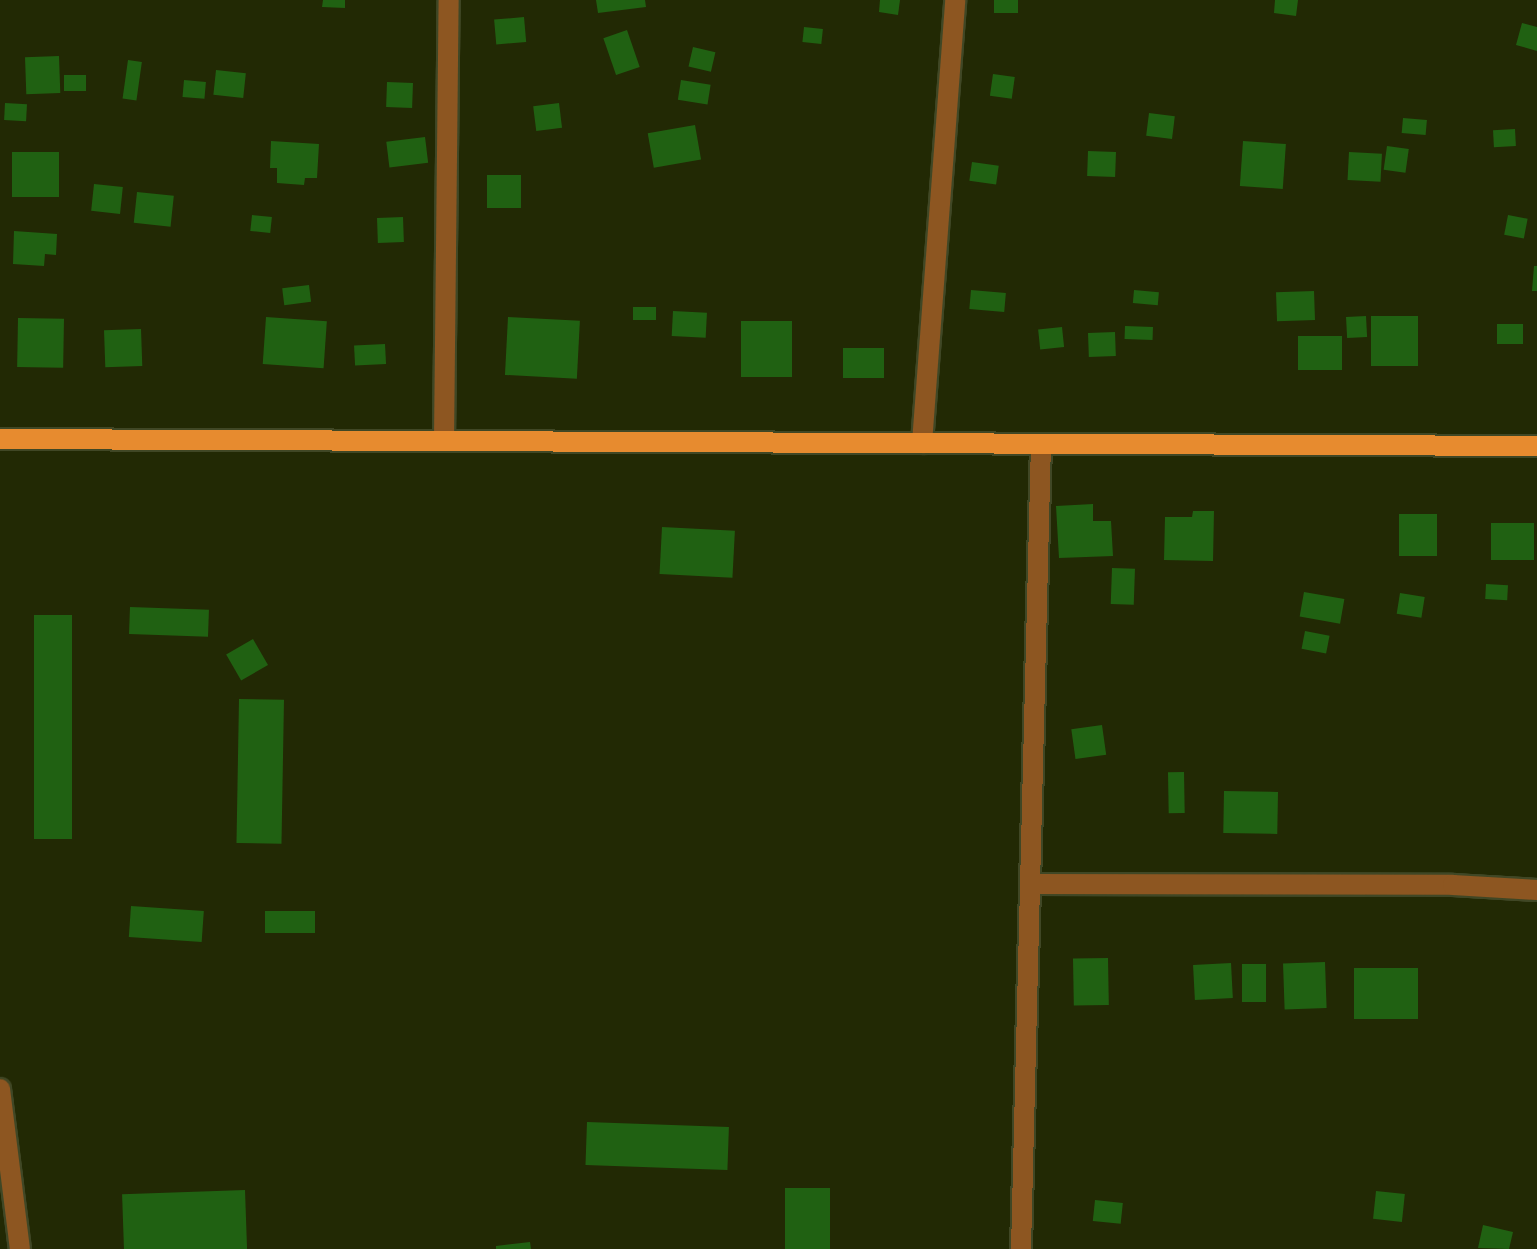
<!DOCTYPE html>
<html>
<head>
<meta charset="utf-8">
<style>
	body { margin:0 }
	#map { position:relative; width:1537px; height:1249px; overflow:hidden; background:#222904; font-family:Helvetica,sans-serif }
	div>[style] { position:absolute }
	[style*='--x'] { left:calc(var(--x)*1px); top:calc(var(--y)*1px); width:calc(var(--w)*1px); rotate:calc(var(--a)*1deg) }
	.building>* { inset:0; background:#206112; transform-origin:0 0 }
	.roads { filter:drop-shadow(2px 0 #404725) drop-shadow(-2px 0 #404725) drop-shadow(0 2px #404725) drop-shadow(0 -2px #404725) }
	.minor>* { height:20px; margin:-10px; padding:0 10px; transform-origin:10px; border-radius:10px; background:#8d5621 }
	.major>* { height:20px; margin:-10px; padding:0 10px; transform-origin:10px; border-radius:10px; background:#e78b2f }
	span { translate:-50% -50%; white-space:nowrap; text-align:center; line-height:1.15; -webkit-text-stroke:8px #182000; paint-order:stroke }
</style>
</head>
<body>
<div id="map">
	<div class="building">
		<i style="clip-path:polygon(323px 0,345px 0,345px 8px,322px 7px)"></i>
		<i style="clip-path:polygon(596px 0,645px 0,646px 7px,598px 13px)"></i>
		<i style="clip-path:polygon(880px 0,900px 0,898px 15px,879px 12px)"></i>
		<i style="left:994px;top:0;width:24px;height:13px"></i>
		<i style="clip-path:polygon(1275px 0,1298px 0,1296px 16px,1274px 13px)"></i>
		<i style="left:524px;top:17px;width:25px;height:30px;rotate:85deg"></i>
		<i style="clip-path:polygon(1522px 23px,1537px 27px,1537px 51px,1516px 45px)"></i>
		<i style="left:804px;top:27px;width:19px;height:15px;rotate:6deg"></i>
		<i style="left:627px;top:30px;width:39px;height:25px;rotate:71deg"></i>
		<i style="left:693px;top:47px;width:23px;height:20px;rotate:13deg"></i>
		<i style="left:59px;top:56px;width:37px;height:34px;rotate:88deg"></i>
		<i style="left:128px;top:60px;width:14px;height:39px;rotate:8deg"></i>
		<i style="left:216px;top:70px;width:30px;height:25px;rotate:6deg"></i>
		<i style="left:993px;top:74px;width:22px;height:22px;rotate:8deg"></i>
		<i style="left:64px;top:75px;width:22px;height:16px"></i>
		<i style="left:184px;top:80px;width:22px;height:17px;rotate:5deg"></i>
		<i style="left:681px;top:80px;width:30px;height:20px;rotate:9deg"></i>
		<i style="left:387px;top:82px;width:26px;height:25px;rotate:2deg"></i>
		<i style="left:5px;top:103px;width:22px;height:17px;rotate:3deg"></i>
		<i style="left:559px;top:103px;width:25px;height:26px;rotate:83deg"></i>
		<i style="left:1149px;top:113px;width:26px;height:23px;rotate:7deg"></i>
		<i style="left:1403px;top:118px;width:24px;height:15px;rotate:5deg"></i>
		<i style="left:695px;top:125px;width:35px;height:48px;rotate:80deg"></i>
		<i style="left:1515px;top:129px;width:17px;height:22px;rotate:87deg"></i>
		<i style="left:425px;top:137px;width:26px;height:39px;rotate:83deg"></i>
		<i style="clip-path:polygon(271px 141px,319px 144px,317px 178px,305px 178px,304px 185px,277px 183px,277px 168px,270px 168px)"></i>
		<i style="left:1243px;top:141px;width:43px;height:45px;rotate:4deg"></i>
		<i style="left:1387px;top:146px;width:22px;height:24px;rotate:8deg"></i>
		<i style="left:1088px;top:151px;width:28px;height:25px;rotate:2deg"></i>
		<i style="left:12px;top:152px;width:47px;height:45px"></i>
		<i style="left:1349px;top:152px;width:33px;height:28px;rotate:3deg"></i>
		<i style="left:972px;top:162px;width:27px;height:19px;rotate:8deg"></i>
		<i style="left:487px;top:175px;width:34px;height:33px"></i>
		<i style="left:94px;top:184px;width:29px;height:27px;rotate:6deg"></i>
		<i style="left:137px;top:192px;width:37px;height:31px;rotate:6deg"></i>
		<i style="left:252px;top:215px;width:20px;height:16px;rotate:6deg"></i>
		<i style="left:1508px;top:215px;width:20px;height:20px;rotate:11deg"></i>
		<i style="left:403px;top:217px;width:25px;height:26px;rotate:88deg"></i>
		<i style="clip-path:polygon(14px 231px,57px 234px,56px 255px,45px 254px,44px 266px,13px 264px)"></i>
		<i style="clip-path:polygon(1534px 266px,1537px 266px,1537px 291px,1532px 291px)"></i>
		<i style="left:309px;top:285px;width:17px;height:27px;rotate:83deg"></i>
		<i style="left:971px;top:290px;width:35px;height:19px;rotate:5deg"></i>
		<i style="left:1134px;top:290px;width:25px;height:13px;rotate:5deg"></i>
		<i style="left:1314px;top:291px;width:29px;height:38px;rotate:88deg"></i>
		<i style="left:633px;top:307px;width:23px;height:13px"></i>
		<i style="left:673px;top:311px;width:34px;height:25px;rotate:3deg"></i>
		<i style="left:1366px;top:316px;width:21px;height:20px;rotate:87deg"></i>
		<i style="left:1371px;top:316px;width:47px;height:50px"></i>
		<i style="left:266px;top:317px;width:61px;height:47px;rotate:4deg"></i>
		<i style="left:508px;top:317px;width:72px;height:58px;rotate:3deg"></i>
		<i style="left:18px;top:318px;width:46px;height:49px;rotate:1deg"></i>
		<i style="left:741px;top:321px;width:51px;height:56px"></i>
		<i style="left:1497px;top:324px;width:26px;height:20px"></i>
		<i style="left:1125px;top:326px;width:28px;height:13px;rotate:2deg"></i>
		<i style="left:1062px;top:327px;width:20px;height:24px;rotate:84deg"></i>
		<i style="left:141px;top:329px;width:37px;height:37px;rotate:88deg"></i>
		<i style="left:1115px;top:332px;width:24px;height:27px;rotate:88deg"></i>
		<i style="left:1298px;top:336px;width:44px;height:34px"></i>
		<i style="left:385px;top:344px;width:20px;height:31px;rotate:87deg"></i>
		<i style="left:843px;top:348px;width:41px;height:30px"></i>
		<i style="clip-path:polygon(1093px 504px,1093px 521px,1111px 521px,1113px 556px,1059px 558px,1056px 506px)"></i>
		<i style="clip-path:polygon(1193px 511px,1214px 511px,1213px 561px,1164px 560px,1165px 517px,1192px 517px)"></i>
		<i style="left:1399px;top:514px;width:38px;height:42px"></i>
		<i style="left:1491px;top:523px;width:43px;height:37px"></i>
		<i style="left:662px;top:527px;width:73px;height:47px;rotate:3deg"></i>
		<i style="left:1112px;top:568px;width:23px;height:36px;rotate:2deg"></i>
		<i style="left:1486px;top:584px;width:22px;height:15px;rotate:3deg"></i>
		<i style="left:1304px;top:592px;width:41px;height:25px;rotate:10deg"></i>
		<i style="left:1400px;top:593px;width:25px;height:21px;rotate:9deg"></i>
		<i style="left:130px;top:607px;width:79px;height:27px;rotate:2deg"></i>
		<i style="left:34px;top:615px;width:38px;height:224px"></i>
		<i style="left:1305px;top:631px;width:25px;height:18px;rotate:11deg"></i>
		<i style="left:253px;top:639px;width:30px;height:31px;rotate:60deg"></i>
		<i style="left:239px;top:699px;width:45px;height:144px;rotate:1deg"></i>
		<i style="left:1102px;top:725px;width:30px;height:31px;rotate:82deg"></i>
		<i style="left:1184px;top:772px;width:41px;height:16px;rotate:89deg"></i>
		<i style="left:1224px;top:791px;width:54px;height:42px;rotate:1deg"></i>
		<i style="left:131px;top:906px;width:73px;height:31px;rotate:4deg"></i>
		<i style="left:315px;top:911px;width:22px;height:50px;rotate:90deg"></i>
		<i style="left:1108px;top:958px;width:47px;height:35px;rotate:89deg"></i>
		<i style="left:1325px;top:962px;width:46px;height:42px;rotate:88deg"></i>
		<i style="left:1231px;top:963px;width:35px;height:38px;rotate:87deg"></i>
		<i style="left:1242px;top:964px;width:24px;height:38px"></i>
		<i style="left:1354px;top:968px;width:64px;height:51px"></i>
		<i style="left:587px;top:1122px;width:142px;height:43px;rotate:2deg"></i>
		<i style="left:785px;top:1188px;width:45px;height:61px"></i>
		<i style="left:245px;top:1190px;width:59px;height:123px;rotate:88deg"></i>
		<i style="left:1376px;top:1191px;width:29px;height:28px;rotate:6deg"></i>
		<i style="left:1095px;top:1200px;width:28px;height:21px;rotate:6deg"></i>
		<i style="clip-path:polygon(1483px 1225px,1513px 1232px,1509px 1249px,1478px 1248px)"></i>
		<i style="clip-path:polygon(530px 1242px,531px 1249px,496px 1249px,496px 1246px)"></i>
	</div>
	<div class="roads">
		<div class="minor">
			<i style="--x:444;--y:441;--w:441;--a:-89.4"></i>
			<i style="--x:922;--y:443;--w:444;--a:-85.7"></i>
			<i style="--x:1030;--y:884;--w:423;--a:0.1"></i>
			<i style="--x:1453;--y:885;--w:84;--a:3.4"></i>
			<i style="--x:0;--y:1089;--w:161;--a:82.9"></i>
			<i style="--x:1021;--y:1249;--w:805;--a:-88.58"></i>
		</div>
		<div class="major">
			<i style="--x:0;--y:439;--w:1537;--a:0.26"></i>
		</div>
	</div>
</div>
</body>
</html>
